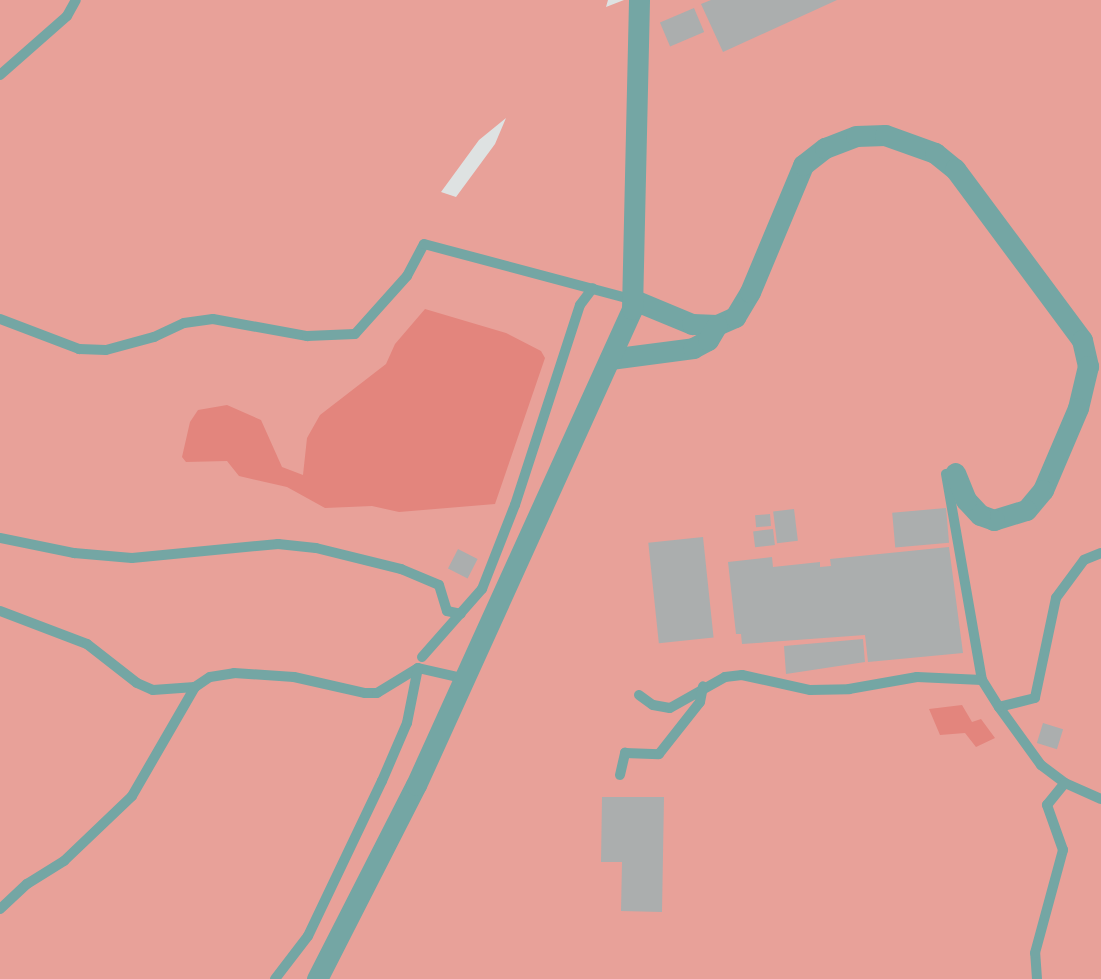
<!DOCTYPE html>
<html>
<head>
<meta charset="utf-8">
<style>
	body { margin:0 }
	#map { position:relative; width:1101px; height:979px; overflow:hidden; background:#dee2e2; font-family:"DejaVu Sans",sans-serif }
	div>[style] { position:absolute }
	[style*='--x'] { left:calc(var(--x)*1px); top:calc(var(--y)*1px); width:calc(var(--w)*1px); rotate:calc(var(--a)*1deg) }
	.green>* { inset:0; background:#e8a199 }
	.water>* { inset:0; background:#e3857d }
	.building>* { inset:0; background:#abaeae; transform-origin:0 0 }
	.lane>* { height:10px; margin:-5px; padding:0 5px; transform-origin:5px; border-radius:5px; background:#74a6a4 }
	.street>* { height:21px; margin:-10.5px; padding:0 10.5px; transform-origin:10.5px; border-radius:10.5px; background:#74a6a4 }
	span { translate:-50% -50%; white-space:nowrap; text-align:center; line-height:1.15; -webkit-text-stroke:5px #fff; paint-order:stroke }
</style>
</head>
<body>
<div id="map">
	<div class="green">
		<i style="clip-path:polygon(evenodd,0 0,608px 0,606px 7px,624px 0,1101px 0,1101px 979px,0 979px,0 0,506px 118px,495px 144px,456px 197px,441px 192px,479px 140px,506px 118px)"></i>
	</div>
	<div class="water">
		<i style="clip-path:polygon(425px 309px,506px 333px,541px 351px,545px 358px,495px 504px,399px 512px,372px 506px,325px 508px,287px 487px,239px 476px,227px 461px,186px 462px,182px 457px,190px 422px,198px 410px,227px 405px,261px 420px,282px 467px,303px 475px,307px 438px,320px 415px,386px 364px,395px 344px)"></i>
		<i style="clip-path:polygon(962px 705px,972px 722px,981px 719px,995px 738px,976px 747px,965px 733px,940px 735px,929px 709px)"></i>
	</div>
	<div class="building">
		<i style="clip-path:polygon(711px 0,837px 0,723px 52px,701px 4px)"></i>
		<i style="left:694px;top:8px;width:26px;height:37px;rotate:67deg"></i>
		<i style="left:946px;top:508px;width:35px;height:54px;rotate:85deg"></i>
		<i style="left:794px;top:509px;width:32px;height:21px;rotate:83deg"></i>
		<i style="left:770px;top:514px;width:12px;height:15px;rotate:85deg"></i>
		<i style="left:773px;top:529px;width:16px;height:20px;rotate:83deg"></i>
		<i style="left:703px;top:537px;width:101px;height:55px;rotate:84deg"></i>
		<i style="clip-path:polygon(949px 547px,963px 653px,868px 662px,865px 635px,742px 644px,741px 634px,736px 634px,728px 562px,772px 557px,773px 567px,820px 562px,820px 567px,831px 566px,830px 559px)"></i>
		<i style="left:458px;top:549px;width:22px;height:22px;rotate:27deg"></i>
		<i style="clip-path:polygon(863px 639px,865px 662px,786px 674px,784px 646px)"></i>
		<i style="left:1043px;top:723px;width:21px;height:21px;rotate:17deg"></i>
		<i style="clip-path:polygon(602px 797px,664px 797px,662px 912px,621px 911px,622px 862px,601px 862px)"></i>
	</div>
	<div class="lane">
		<i style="--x:0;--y:75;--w:89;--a:-41.4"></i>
		<i style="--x:67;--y:16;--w:18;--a:-61"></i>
		<i style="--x:0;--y:319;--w:85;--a:20.8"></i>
		<i style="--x:79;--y:349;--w:27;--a:2"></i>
		<i style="--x:106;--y:350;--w:50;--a:-15.2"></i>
		<i style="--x:154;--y:337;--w:33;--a:-25"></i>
		<i style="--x:184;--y:323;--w:29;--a:-8"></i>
		<i style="--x:213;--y:319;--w:96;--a:10.3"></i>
		<i style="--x:307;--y:336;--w:48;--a:-2.4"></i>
		<i style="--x:355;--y:334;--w:78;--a:-48.1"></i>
		<i style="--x:407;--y:276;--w:36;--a:-62"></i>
		<i style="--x:424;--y:244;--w:217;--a:14.9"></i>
		<i style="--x:946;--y:474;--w:209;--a:80.1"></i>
		<i style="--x:0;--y:538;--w:76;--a:11.5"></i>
		<i style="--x:74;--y:553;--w:58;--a:4.9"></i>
		<i style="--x:132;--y:558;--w:147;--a:-5.5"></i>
		<i style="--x:278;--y:544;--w:38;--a:6"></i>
		<i style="--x:316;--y:548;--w:88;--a:13.9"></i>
		<i style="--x:401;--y:569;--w:41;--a:22.8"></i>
		<i style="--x:439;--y:585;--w:27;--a:73"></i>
		<i style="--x:447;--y:611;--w:14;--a:12"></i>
		<i style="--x:1101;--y:553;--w:18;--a:158"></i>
		<i style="--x:1084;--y:560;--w:47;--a:126.4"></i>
		<i style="--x:1056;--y:598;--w:102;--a:101.9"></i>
		<i style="--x:1035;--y:698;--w:37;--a:166"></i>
		<i style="--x:999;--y:707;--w:72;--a:54.1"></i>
		<i style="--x:1041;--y:765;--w:30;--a:37"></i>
		<i style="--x:1065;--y:783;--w:39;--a:24"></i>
		<i style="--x:0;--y:611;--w:93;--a:20.8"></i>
		<i style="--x:87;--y:644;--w:63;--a:38"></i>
		<i style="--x:137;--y:683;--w:17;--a:24"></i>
		<i style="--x:153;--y:690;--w:42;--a:-4.1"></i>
		<i style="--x:195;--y:687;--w:18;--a:-34"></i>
		<i style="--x:210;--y:677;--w:24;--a:-9"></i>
		<i style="--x:234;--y:673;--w:60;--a:3.8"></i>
		<i style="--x:294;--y:677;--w:73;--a:12.7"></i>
		<i style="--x:365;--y:693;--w:12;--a:0"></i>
		<i style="--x:377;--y:693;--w:48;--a:-31.4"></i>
		<i style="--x:418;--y:668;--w:49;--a:12.9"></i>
		<i style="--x:422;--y:657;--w:91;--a:-48.6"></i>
		<i style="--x:482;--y:589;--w:90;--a:-68.6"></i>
		<i style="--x:515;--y:505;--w:210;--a:-72"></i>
		<i style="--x:580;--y:305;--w:21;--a:-53"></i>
		<i style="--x:639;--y:695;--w:17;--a:36"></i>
		<i style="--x:653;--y:705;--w:17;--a:10"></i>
		<i style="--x:670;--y:708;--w:63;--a:-29.4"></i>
		<i style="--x:725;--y:677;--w:17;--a:-7"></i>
		<i style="--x:742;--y:675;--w:70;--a:12.4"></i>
		<i style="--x:810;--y:690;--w:39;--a:-1"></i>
		<i style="--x:849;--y:689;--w:69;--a:-10"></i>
		<i style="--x:917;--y:677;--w:65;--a:2.6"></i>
		<i style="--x:982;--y:680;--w:32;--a:58"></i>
		<i style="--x:620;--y:775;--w:23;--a:-77"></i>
		<i style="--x:625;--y:753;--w:34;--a:2"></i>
		<i style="--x:659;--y:754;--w:66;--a:-51.7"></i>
		<i style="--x:700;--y:702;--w:16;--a:-79"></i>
		<i style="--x:0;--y:909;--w:37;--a:-43"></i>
		<i style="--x:27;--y:884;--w:44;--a:-31.9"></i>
		<i style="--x:64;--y:861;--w:94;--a:-43.7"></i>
		<i style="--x:132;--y:796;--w:126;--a:-60"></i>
		<i style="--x:275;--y:979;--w:54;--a:-52.5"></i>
		<i style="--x:308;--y:936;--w:172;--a:-64.5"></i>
		<i style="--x:382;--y:781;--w:63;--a:-66.7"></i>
		<i style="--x:407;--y:723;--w:56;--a:-78.7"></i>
		<i style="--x:1037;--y:979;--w:26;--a:-94"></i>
		<i style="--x:1035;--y:953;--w:107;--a:-74.8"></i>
		<i style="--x:1063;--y:850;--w:48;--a:-109.6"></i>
		<i style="--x:1047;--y:805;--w:28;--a:-51"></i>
	</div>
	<div class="street">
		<i style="--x:634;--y:300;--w:63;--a:22.5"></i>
		<i style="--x:692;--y:324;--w:25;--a:2"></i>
		<i style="--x:717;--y:325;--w:20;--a:-24"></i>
		<i style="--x:735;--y:317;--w:29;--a:-59"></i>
		<i style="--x:750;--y:292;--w:138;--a:-67.3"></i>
		<i style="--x:803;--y:165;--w:28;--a:-38"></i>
		<i style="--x:825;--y:148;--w:33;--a:-21"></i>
		<i style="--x:856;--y:136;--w:29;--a:-2"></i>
		<i style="--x:885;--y:135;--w:53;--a:19.8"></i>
		<i style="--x:935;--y:153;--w:26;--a:39"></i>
		<i style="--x:955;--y:169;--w:213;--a:53.4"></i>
		<i style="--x:1082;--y:340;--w:27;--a:77"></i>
		<i style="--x:1088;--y:366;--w:43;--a:103.4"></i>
		<i style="--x:1078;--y:408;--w:89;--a:113.1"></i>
		<i style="--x:1043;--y:490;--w:26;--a:130"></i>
		<i style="--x:1026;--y:510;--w:34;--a:163"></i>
		<i style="--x:994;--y:520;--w:15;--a:-160"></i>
		<i style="--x:980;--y:515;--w:21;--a:-133"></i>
		<i style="--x:966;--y:500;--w:29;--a:-112"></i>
		<i style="--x:610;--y:359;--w:84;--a:-7.5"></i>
		<i style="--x:693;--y:348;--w:17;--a:-28"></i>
		<i style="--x:708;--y:340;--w:17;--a:-59"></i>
		<i style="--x:317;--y:979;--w:218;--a:-63"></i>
		<i style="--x:416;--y:785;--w:523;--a:-65.59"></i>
		<i style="--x:632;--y:309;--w:309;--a:-88.7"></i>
	</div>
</div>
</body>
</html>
